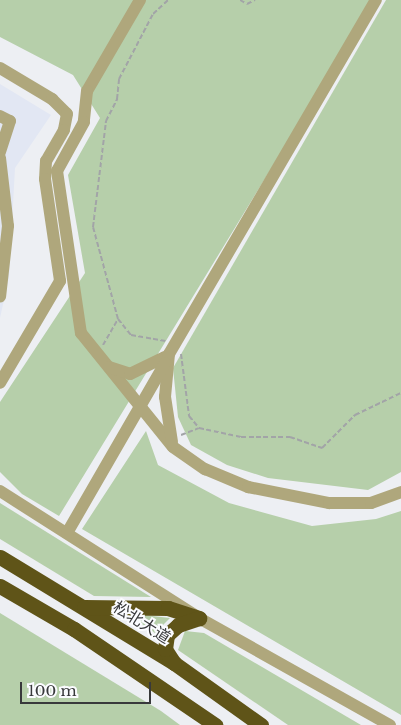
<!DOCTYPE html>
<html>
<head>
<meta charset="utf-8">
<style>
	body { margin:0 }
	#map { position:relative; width:401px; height:725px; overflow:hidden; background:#edeff3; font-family:"Libre Baskerville","Noto Sans SC",serif }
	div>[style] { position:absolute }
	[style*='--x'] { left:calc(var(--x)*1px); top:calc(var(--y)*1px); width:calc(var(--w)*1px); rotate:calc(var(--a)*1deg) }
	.built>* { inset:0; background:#e2e7f3 }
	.green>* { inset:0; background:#b6cfaa }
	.path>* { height:2px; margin-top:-1px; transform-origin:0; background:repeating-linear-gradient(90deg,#a2a4a7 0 5px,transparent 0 7.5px) }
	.minor>* { height:12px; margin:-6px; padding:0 6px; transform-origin:6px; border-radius:6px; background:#afa77c }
	.highway>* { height:15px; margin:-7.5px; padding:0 7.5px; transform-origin:7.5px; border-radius:7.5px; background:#5f5418 }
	span { translate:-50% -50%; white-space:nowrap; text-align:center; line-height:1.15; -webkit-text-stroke:4px #fbfcff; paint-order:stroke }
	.street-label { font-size:16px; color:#38393b }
	.scale { position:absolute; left:20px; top:682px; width:131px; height:22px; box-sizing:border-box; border:2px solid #38393b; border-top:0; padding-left:6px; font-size:15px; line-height:18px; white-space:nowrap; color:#38393b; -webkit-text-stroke:4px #fbfcff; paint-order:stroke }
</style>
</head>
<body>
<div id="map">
	<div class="built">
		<i style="clip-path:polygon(0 84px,51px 115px,15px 168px,9px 277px,0 318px)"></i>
	</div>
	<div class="green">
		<i style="clip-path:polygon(0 0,374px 0,59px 516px,22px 494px,0 472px,0 402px,85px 273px,68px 175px,100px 118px,73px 75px,0 37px)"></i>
		<i style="clip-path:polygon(386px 0,401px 0,401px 472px,368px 490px,268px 478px,227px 465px,191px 445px,178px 417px,173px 368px)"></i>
		<i style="clip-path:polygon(146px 431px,158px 465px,229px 503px,312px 526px,376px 519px,401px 511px,401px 715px,82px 529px)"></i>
		<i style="clip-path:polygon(0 503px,151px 597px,94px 596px,0 539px)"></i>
		<i style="clip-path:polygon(0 613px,161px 711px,180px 725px,0 725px)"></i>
		<i style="clip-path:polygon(126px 613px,170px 618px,155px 633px)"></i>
		<i style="clip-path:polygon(185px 631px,204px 633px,361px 725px,288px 725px,178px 650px)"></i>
	</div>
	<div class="path">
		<i style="--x:240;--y:0;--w:8;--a:30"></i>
		<i style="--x:247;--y:4;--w:9;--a:-27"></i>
		<i style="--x:118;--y:319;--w:21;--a:51"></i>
		<i style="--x:131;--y:335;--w:35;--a:10"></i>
		<i style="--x:103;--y:345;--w:30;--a:-60"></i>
		<i style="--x:118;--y:319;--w:95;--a:-105.2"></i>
		<i style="--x:93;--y:227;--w:107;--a:-83"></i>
		<i style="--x:106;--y:121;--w:25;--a:-63"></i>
		<i style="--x:117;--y:99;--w:20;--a:-84"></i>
		<i style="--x:119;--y:79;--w:73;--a:-62.4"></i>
		<i style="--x:153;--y:14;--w:21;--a:-43"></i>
		<i style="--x:181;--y:354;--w:63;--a:82.6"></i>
		<i style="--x:189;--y:416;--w:16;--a:50"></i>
		<i style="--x:199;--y:428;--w:43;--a:12.1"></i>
		<i style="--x:241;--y:437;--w:49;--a:0"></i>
		<i style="--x:290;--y:437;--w:34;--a:19"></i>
		<i style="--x:322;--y:448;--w:47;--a:-45"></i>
		<i style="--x:355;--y:415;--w:51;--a:-25.6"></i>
		<i style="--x:181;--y:435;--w:19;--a:-21"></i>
	</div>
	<div class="minor">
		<i style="--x:140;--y:0;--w:105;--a:120.2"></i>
		<i style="--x:87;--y:91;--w:31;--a:96"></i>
		<i style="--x:84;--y:122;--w:56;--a:118.9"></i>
		<i style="--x:57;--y:171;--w:164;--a:81.6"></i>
		<i style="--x:81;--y:333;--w:146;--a:51.1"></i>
		<i style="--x:173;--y:447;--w:39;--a:35"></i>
		<i style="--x:205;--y:469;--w:47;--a:22.7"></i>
		<i style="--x:248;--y:487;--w:83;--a:11.2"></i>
		<i style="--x:329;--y:503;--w:42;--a:0"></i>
		<i style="--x:371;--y:503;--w:32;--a:-20"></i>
		<i style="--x:0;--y:68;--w:61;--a:30.8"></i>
		<i style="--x:52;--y:99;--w:21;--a:45"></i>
		<i style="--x:67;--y:114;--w:16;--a:101"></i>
		<i style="--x:64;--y:130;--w:36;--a:120"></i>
		<i style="--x:46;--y:161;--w:18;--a:93"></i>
		<i style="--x:45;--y:179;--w:103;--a:81.6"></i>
		<i style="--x:60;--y:281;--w:118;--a:120.5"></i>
		<i style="--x:0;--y:116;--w:11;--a:27"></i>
		<i style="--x:10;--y:121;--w:33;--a:108"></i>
		<i style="--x:0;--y:158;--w:68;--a:83.3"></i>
		<i style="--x:8;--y:226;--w:71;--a:96.4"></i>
		<i style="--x:109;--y:367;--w:22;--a:18"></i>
		<i style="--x:130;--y:374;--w:39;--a:-26"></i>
		<i style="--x:172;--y:442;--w:46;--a:-98.8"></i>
		<i style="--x:165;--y:397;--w:43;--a:-84.7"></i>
		<i style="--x:169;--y:354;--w:410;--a:-59.7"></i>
		<i style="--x:0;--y:491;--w:236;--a:32.5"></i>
		<i style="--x:199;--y:618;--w:219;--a:29.3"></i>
		<i style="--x:67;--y:533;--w:196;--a:-60"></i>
	</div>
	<div class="highway">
		<i style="--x:0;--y:557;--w:204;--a:31.3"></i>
		<i style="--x:174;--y:663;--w:107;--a:35.5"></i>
		<i style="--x:0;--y:586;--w:86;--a:30.2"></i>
		<i style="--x:74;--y:629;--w:171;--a:34.2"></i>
		<i style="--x:84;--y:607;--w:84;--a:0.7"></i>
		<i style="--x:168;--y:608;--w:33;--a:18"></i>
		<i style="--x:174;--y:663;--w:17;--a:-123"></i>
		<i style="--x:165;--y:649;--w:14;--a:-82"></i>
		<i style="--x:167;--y:635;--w:15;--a:-42"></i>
		<i style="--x:178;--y:625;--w:22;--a:-18"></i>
	</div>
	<div class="street-label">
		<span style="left:142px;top:622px;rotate:32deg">松北大道</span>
	</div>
	<div class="scale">100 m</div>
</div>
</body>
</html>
